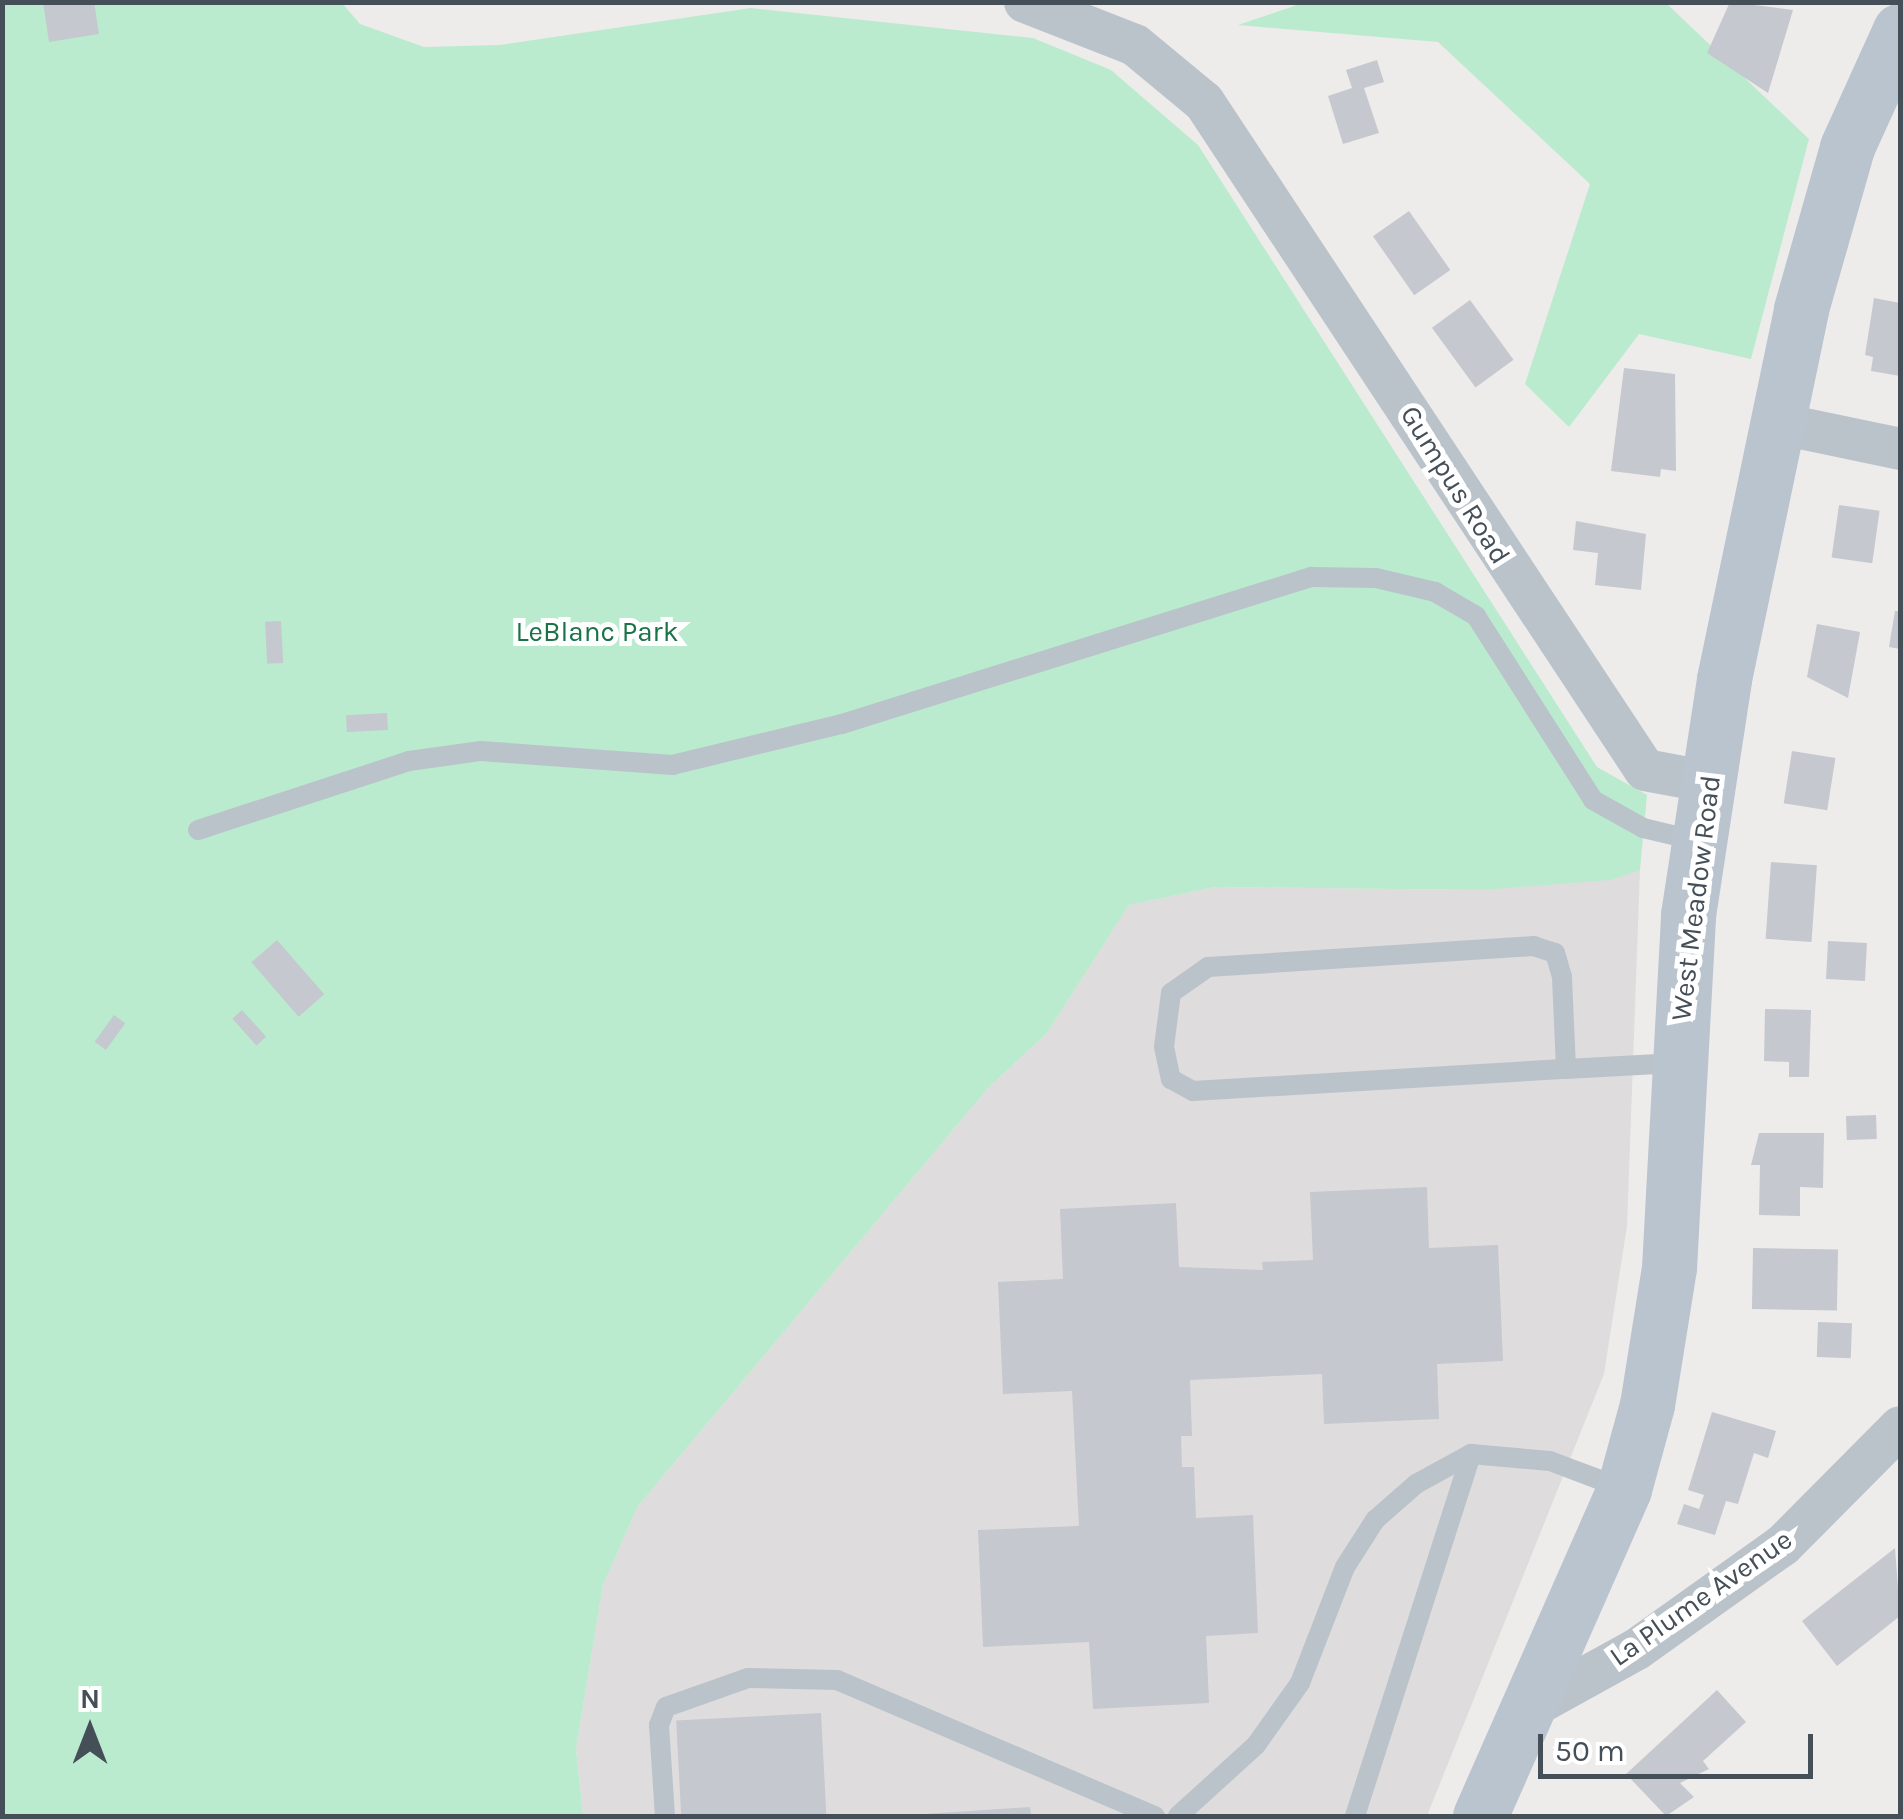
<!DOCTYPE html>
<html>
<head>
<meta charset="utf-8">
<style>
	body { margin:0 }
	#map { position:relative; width:1903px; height:1819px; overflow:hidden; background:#eeebeb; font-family:Karla,sans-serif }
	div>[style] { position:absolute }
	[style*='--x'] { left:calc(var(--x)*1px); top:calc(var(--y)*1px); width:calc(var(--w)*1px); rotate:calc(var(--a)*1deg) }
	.education>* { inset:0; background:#dfdcdd }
	.green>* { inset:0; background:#baebce }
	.building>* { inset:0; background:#c5c8ce; transform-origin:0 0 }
	.lane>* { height:20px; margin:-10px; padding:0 10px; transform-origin:10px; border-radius:10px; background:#bac3ca }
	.street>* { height:42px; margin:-21px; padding:0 21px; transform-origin:21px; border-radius:21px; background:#bac3ca }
	.secondary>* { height:55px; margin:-27.5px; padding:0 27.5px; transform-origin:27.5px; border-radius:27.5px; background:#bac4cf }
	span { translate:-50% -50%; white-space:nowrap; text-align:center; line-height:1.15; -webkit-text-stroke:10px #fff; paint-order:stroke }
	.street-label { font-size:28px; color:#454f58 }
	.park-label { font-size:28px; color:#1b7448 }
	.frame { position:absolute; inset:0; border:5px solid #454f58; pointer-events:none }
	.north { position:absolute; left:40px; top:1679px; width:100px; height:100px; -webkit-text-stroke:8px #fff; paint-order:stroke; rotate:0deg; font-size:28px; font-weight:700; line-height:40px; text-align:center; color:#454f58 }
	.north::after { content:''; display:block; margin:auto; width:35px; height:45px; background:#454f58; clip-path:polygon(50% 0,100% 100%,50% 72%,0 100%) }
	.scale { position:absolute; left:1538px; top:1734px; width:275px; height:45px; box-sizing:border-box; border:5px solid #454f58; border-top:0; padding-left:12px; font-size:30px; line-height:35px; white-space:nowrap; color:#454f58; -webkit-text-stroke:8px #fff; paint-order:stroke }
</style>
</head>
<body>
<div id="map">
	<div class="education">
		<i style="clip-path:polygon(1640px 870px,1627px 1226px,1604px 1374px,1427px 1816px,583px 1816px,576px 1748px,603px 1585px,638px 1506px,988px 1088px,1047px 1033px,1129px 905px,1215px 887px,1481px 890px)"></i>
	</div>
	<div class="green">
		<i style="clip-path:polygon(3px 3px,342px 3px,360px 24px,424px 47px,500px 45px,751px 8px,1033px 38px,1111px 70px,1198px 145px,1597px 767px,1647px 795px,1640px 870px,1610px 880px,1481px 890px,1215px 887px,1129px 905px,1047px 1033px,988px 1088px,638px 1506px,603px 1585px,576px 1748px,583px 1816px,3px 1816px)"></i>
		<i style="clip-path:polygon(1303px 3px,1666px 3px,1809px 139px,1751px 359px,1639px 334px,1569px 427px,1525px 384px,1590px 184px,1438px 42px,1238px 25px)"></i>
	</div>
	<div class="building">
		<i style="clip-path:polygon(43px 2px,94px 2px,99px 34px,49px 42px)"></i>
		<i style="clip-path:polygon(1730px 2px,1793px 10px,1768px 93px,1707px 53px)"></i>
		<i style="clip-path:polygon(1377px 60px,1384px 82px,1364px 88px,1379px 133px,1343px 144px,1328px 96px,1352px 88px,1346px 70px)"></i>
		<i style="left:1409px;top:211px;width:72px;height:44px;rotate:55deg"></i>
		<i style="clip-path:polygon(1874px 298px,1900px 303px,1900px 376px,1871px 371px,1873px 357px,1865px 355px)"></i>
		<i style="left:1470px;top:300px;width:74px;height:47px;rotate:54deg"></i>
		<i style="clip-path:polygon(1624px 368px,1675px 374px,1676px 471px,1661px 469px,1660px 477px,1611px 471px)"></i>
		<i style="left:1839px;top:505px;width:41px;height:53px;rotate:8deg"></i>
		<i style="clip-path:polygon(1576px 521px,1646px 534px,1641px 590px,1595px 585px,1598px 553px,1573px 550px)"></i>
		<i style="clip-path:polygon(1895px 611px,1900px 611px,1900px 649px,1889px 647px)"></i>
		<i style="left:281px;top:621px;width:42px;height:16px;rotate:87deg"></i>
		<i style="clip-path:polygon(1817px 624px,1860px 632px,1848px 698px,1807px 677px)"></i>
		<i style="left:387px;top:713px;width:17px;height:41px;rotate:87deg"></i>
		<i style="left:1792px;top:751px;width:44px;height:53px;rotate:9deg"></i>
		<i style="left:1771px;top:862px;width:46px;height:77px;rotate:4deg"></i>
		<i style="left:277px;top:940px;width:72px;height:34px;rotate:49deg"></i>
		<i style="left:1828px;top:941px;width:39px;height:38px;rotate:3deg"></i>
		<i style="clip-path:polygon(1765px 1009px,1811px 1010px,1809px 1077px,1789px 1077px,1789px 1062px,1764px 1061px)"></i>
		<i style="left:242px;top:1010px;width:36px;height:13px;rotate:48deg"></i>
		<i style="left:114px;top:1015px;width:14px;height:33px;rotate:36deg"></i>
		<i style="left:1876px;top:1115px;width:24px;height:30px;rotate:88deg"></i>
		<i style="clip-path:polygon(1759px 1133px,1824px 1133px,1823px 1188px,1800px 1187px,1800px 1216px,1759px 1215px,1760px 1165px,1751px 1165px)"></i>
		<i style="clip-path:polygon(1427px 1187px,1429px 1248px,1498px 1245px,1503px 1361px,1437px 1364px,1439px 1419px,1324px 1424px,1322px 1374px,1190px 1380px,1192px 1436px,1181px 1436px,1182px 1467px,1194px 1467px,1196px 1518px,1253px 1515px,1258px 1633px,1206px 1636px,1209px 1703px,1093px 1709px,1089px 1642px,983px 1647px,978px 1530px,1079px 1526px,1072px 1391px,1003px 1394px,998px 1282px,1063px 1279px,1060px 1209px,1176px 1203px,1179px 1267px,1263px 1270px,1262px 1262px,1313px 1260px,1310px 1192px)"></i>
		<i style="left:1753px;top:1248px;width:85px;height:61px;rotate:1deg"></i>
		<i style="left:1818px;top:1322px;width:34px;height:35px;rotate:2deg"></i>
		<i style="clip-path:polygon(1712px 1412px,1776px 1431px,1768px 1458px,1754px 1453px,1738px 1504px,1726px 1501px,1715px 1535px,1677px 1524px,1684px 1504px,1699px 1509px,1704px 1495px,1688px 1490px)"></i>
		<i style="clip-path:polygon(1895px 1548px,1900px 1616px,1837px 1666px,1802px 1621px)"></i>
		<i style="clip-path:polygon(1717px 1690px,1746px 1722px,1703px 1761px,1709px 1769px,1680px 1783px,1694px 1797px,1666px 1816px,1626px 1774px)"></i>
		<i style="left:821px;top:1713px;width:103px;height:145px;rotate:87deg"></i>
		<i style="clip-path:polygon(1030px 1807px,1031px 1816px,925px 1816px,925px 1814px)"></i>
	</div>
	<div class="lane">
		<i style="--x:198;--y:830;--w:222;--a:-18.1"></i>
		<i style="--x:409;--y:761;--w:73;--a:-7.9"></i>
		<i style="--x:481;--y:751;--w:192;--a:4.2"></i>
		<i style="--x:672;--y:765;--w:175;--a:-13.6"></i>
		<i style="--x:842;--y:724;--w:492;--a:-17.4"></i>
		<i style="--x:1312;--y:577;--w:64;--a:0.9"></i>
		<i style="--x:1376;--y:578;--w:61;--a:13.3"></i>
		<i style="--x:1435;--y:592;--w:48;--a:30.3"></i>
		<i style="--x:1476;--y:616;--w:218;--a:57.5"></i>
		<i style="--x:1593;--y:800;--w:57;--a:29.2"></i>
		<i style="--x:1643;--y:828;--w:57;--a:13.3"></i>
		<i style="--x:1566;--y:1069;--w:92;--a:-92.5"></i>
		<i style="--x:1562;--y:977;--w:25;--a:-106"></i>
		<i style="--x:1555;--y:953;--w:22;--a:-162"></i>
		<i style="--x:1534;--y:946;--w:327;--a:176.3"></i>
		<i style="--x:1208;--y:967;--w:45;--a:144.9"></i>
		<i style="--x:1171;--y:993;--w:54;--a:97.4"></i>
		<i style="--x:1164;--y:1047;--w:33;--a:78"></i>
		<i style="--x:1171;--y:1079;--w:25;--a:29"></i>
		<i style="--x:1193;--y:1091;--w:374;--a:-3.4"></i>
		<i style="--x:1566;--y:1069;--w:110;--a:-3.1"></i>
		<i style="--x:665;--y:1816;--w:91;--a:-93.8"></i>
		<i style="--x:659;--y:1725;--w:19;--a:-69"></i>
		<i style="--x:666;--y:1707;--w:87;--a:-19.5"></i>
		<i style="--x:748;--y:1678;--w:89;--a:1.3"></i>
		<i style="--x:837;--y:1680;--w:346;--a:23.2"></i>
		<i style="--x:1178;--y:1816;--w:105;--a:-42.3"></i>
		<i style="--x:1256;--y:1745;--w:76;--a:-54.6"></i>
		<i style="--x:1300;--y:1683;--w:124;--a:-68.8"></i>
		<i style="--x:1345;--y:1567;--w:56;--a:-57.4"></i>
		<i style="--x:1375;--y:1520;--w:55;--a:-41.3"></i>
		<i style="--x:1416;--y:1484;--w:63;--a:-28.6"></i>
		<i style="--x:1471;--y:1454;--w:79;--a:5.1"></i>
		<i style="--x:1550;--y:1461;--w:79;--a:20.7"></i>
		<i style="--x:1355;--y:1816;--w:380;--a:-72.2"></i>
	</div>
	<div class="street">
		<i style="--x:1025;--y:2;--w:118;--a:21.4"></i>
		<i style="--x:1135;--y:45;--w:89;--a:39.6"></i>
		<i style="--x:1204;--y:102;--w:800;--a:56.57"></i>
		<i style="--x:1645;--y:770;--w:65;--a:10.6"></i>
		<i style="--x:1776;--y:423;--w:127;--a:11.8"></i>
		<i style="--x:1530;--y:1708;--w:122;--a:-28.9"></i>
		<i style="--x:1637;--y:1649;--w:179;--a:-35.5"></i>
		<i style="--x:1783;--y:1545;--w:166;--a:-45.2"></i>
	</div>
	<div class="secondary">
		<i style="--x:1480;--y:1816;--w:357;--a:-66.2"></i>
		<i style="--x:1624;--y:1489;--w:87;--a:-74.7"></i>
		<i style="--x:1647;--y:1405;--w:139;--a:-80.9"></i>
		<i style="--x:1669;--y:1268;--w:354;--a:-86.9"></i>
		<i style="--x:1688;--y:915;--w:239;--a:-81.3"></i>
		<i style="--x:1724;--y:679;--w:378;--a:-78.2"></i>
		<i style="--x:1801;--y:309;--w:168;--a:-74.1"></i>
		<i style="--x:1847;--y:147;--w:128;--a:-65.6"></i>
	</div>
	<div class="street-label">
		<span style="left:1455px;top:485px;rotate:58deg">Gumpus Road</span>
		<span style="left:1696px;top:898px;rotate:-83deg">West Meadow Road</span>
		<span style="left:1701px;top:1598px;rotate:-35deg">La Plume Avenue</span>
	</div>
	<div class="park-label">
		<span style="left:597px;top:632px">LeBlanc Park</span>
	</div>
	<div class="frame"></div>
	<div class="north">N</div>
	<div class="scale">50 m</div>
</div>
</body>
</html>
